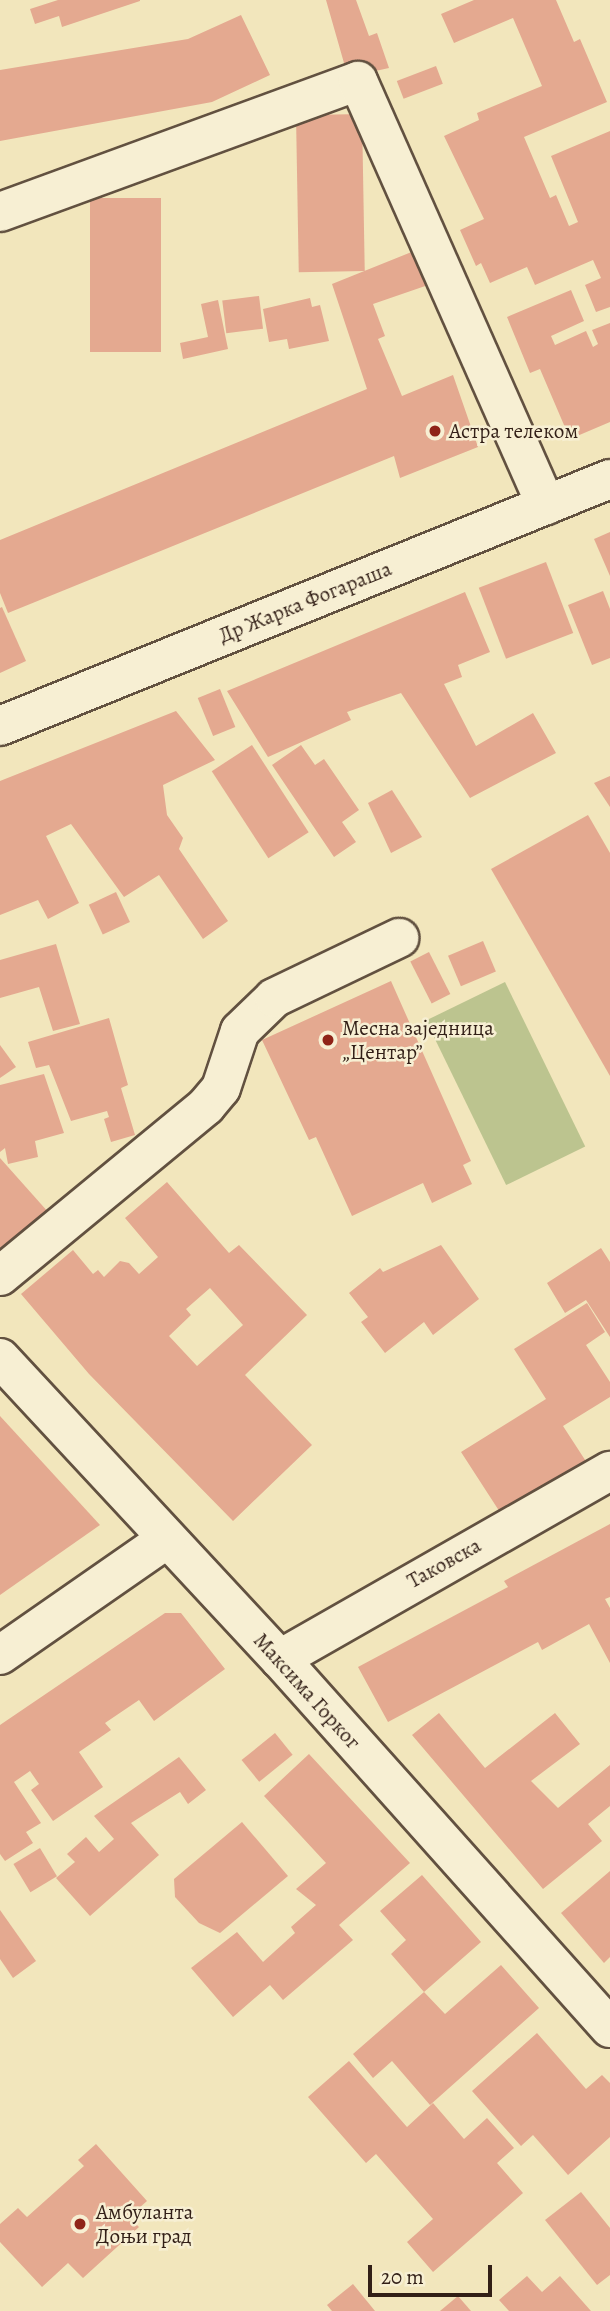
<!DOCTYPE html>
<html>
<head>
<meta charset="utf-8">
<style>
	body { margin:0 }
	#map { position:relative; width:610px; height:2311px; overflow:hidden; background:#f2e6bc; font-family:Alegreya,serif }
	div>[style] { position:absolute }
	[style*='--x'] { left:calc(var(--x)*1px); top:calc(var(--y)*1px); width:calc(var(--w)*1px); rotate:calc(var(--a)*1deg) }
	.green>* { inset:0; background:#bcc48f; transform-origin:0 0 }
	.building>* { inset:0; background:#e4a990; transform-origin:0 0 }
	.roads { filter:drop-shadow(2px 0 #625140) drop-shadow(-2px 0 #625140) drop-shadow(0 2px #625140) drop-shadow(0 -2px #625140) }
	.minor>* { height:38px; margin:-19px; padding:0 19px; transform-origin:19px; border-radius:19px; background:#f7efd3 }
	.dots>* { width:19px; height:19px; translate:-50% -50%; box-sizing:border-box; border:4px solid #f7efd3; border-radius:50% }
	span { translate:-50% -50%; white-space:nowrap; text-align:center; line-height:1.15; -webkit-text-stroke:5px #f7efd3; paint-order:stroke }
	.poi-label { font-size:21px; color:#321f17 }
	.left { translate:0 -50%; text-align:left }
	.street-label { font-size:21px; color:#321f17 }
	.scale { position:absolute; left:368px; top:2265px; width:124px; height:32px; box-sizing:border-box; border:4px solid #321f17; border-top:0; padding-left:9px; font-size:21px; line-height:24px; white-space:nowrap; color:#321f17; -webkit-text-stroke:5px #f7efd3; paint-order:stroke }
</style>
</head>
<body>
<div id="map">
	<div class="green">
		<i style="left:505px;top:982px;width:183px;height:88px;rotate:64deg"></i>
	</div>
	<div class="building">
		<i style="clip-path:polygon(58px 0,140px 0,140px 1px,62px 27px,59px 16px,35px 24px,30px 9px)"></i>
		<i style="clip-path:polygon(326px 0,356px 0,369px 36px,377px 33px,389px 68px,348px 77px)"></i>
		<i style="clip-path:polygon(474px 0,556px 0,574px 42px,580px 39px,607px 102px,524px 137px,550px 198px,556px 195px,569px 226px,578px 222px,551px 156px,610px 131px,610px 307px,596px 312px,585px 285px,601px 278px,593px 260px,535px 285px,527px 267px,490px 283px,481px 263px,476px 266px,460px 230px,484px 219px,444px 136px,479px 120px,477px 113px,542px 86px,513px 18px,454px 43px,441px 14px)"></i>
		<i style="clip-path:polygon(241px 15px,270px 75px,212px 102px,0 141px,0 70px,188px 39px)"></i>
		<i style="left:436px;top:66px;width:19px;height:42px;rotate:69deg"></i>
		<i style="left:362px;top:114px;width:157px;height:66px;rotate:89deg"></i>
		<i style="left:90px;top:198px;width:71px;height:154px"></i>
		<i style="clip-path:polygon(419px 249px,431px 284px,373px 304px,385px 336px,378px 339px,402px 396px,453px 375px,478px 447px,400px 478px,394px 456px,8px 613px,0 593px,0 540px,367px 389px,332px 284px)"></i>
		<i style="clip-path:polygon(571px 290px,584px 321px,551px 336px,555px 345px,586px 331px,593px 347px,598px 344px,592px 330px,610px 323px,610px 422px,570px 439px,540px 369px,530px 373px,507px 317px)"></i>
		<i style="left:259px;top:296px;width:33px;height:37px;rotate:83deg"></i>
		<i style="clip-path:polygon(310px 298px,312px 307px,320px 305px,329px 341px,289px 349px,287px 339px,269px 342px,263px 309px)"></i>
		<i style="clip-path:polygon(218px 300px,228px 349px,183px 359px,180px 343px,208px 337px,201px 304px)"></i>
		<i style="clip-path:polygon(610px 532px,610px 576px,594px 539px)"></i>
		<i style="left:546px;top:562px;width:76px;height:72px;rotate:69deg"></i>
		<i style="clip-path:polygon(603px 591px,610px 609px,610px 658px,592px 665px,568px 605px)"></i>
		<i style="clip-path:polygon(465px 592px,490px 652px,458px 665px,462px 677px,444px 684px,476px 746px,533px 713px,556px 753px,470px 798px,401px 693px,347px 712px,351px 720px,268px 757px,227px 691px)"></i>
		<i style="clip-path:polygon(2px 607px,26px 661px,0 673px,0 608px)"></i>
		<i style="left:220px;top:689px;width:41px;height:24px;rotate:68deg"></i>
		<i style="clip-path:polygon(176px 711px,215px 760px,163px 785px,167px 815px,183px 838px,179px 849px,228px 921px,203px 939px,159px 875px,124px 897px,71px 824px,46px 836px,79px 903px,48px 919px,38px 900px,0 915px,0 781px)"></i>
		<i style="left:252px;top:745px;width:104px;height:48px;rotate:57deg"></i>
		<i style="clip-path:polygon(301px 745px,315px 765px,324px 759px,359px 810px,342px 822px,356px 842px,334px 857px,272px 765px)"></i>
		<i style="clip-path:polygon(610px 776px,610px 807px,594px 783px)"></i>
		<i style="clip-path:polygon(392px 790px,422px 837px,391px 853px,368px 803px)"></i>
		<i style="clip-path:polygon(588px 815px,610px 853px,610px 1076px,491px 869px)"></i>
		<i style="left:116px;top:892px;width:33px;height:30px;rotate:65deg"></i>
		<i style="left:483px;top:941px;width:33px;height:38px;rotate:67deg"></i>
		<i style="clip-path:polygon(56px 944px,80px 1024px,53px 1031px,39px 987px,0 998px,0 960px)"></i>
		<i style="left:429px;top:952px;width:47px;height:21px;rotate:63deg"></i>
		<i style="clip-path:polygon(391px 981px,471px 1161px,463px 1165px,472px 1184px,432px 1203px,423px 1183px,352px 1216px,316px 1137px,309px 1140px,262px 1040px)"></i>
		<i style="clip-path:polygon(109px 1018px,128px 1085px,121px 1088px,135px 1135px,111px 1142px,104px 1119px,109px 1117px,107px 1111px,71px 1121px,49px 1065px,36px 1068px,28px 1042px)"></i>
		<i style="clip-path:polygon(0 1045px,16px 1067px,0 1078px)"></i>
		<i style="clip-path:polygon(44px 1074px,64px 1133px,35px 1141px,38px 1157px,8px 1164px,5px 1148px,0 1152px,0 1085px)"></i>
		<i style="clip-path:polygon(0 1158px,49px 1213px,0 1258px)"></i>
		<i style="clip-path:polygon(evenodd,167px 1182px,229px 1253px,239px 1245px,307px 1315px,245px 1375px,312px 1445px,233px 1521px,89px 1374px,21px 1294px,73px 1250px,93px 1274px,98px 1270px,104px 1277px,120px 1261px,129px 1263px,139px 1274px,158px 1257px,125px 1218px,167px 1182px,210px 1288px,243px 1325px,197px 1366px,169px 1336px,191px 1315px,186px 1309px,210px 1288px)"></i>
		<i style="clip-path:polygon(441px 1245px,479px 1299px,433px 1335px,424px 1322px,385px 1353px,361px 1322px,368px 1317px,349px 1293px,380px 1268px,383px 1272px)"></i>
		<i style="clip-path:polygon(601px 1248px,610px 1262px,610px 1337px,586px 1300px,565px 1313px,547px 1283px)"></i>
		<i style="clip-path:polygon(587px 1303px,605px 1332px,586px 1345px,610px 1382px,610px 1397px,563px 1426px,589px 1466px,505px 1520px,461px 1452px,546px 1399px,514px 1349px)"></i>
		<i style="clip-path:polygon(0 1416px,100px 1525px,0 1595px)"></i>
		<i style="clip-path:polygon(610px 1524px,610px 1597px,605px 1599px,610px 1608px,610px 1663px,589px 1624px,542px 1650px,538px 1642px,388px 1722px,358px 1667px,508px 1587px,504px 1581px)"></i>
		<i style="clip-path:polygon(165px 1613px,181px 1613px,225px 1669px,154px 1721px,139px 1700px,105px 1723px,111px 1730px,79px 1752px,103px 1787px,53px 1821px,31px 1790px,39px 1784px,30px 1771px,14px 1782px,41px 1823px,26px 1832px,33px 1843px,5px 1861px,0 1854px,0 1725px)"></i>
		<i style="clip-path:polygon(439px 1713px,485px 1768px,555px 1713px,580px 1744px,531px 1781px,558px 1808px,610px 1765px,610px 1806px,588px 1824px,602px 1841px,543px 1889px,412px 1735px)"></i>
		<i style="left:275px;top:1733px;width:28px;height:43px;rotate:51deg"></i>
		<i style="clip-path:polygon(309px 1754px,410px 1863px,339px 1925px,353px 1940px,283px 2000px,270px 1985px,233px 2017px,191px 1968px,237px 1932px,263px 1962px,295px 1933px,291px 1927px,316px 1905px,296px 1889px,326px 1863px,264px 1796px)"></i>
		<i style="clip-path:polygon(179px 1757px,206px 1790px,188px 1804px,180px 1792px,131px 1823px,159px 1855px,90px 1916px,56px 1878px,75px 1862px,67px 1854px,86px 1837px,99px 1852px,114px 1839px,94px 1816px)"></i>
		<i style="clip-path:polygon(242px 1822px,288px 1876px,220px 1933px,199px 1923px,175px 1897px,174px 1879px)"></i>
		<i style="left:40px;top:1848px;width:33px;height:31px;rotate:59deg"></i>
		<i style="clip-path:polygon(610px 1871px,610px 1957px,604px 1963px,561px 1913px)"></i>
		<i style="clip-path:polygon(422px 1875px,481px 1942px,424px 1992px,391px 1954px,406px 1940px,380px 1911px)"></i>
		<i style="clip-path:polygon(0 1910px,36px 1961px,13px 1978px,0 1959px)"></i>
		<i style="clip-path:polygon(501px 1965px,539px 2008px,430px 2105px,392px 2061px,373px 2078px,353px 2054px,424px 1992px,445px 2014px)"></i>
		<i style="clip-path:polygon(537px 2033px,586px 2089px,602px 2075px,610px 2083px,610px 2137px,568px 2175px,533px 2135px,521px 2146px,472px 2091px)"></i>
		<i style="clip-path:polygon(349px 2061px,407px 2127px,433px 2103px,464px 2139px,487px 2118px,514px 2148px,497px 2163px,523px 2193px,433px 2272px,407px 2242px,433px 2219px,376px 2154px,366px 2163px,308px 2097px)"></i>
		<i style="clip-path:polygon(96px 2144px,147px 2201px,129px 2217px,139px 2227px,83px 2278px,68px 2263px,42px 2287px,0 2242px,0 2224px,18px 2208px,27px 2217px,84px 2166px,78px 2160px)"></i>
		<i style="clip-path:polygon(581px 2192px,610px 2228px,610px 2275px,597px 2285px,545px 2220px)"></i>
		<i style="clip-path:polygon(527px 2276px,542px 2292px,560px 2276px,591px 2311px,509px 2311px,499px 2300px)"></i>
		<i style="clip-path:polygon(353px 2284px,375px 2311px,332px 2311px,327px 2305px)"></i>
		<i style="clip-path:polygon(458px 2296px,471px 2311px,440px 2311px)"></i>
	</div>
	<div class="roads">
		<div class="minor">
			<i style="--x:0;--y:212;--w:381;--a:-20.1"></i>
			<i style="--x:358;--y:81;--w:464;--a:66.1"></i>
			<i style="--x:0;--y:726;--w:658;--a:-22.04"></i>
			<i style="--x:0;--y:1276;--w:267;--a:-39.5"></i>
			<i style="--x:206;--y:1106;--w:23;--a:-50"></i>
			<i style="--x:221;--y:1088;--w:60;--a:-71.6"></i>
			<i style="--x:240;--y:1031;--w:47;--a:-44.1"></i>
			<i style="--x:274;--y:998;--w:139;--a:-25.6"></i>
			<i style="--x:0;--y:1358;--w:411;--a:47.1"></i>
			<i style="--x:280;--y:1659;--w:495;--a:48.2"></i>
			<i style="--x:0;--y:1655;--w:203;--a:-34.8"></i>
			<i style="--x:280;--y:1659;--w:380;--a:-29.7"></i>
		</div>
	</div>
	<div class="dots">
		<i style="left:435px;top:431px;background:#8f2418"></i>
		<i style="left:328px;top:1040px;background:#8f2418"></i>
		<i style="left:80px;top:2224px;background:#8f2418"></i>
	</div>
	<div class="poi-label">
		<span class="left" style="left:449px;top:431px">Астра телеком</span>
		<span class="left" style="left:342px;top:1040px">Месна заједница<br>„Центар”</span>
		<span class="left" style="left:96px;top:2224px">Амбуланта<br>Доњи град</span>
	</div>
	<div class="street-label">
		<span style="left:305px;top:602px;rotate:-22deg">Др Жарка Фогараша</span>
		<span style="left:444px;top:1563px;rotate:-29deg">Таковска</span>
		<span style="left:307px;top:1691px;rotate:48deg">Максима Горког</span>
	</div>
	<div class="scale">20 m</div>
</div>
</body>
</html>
